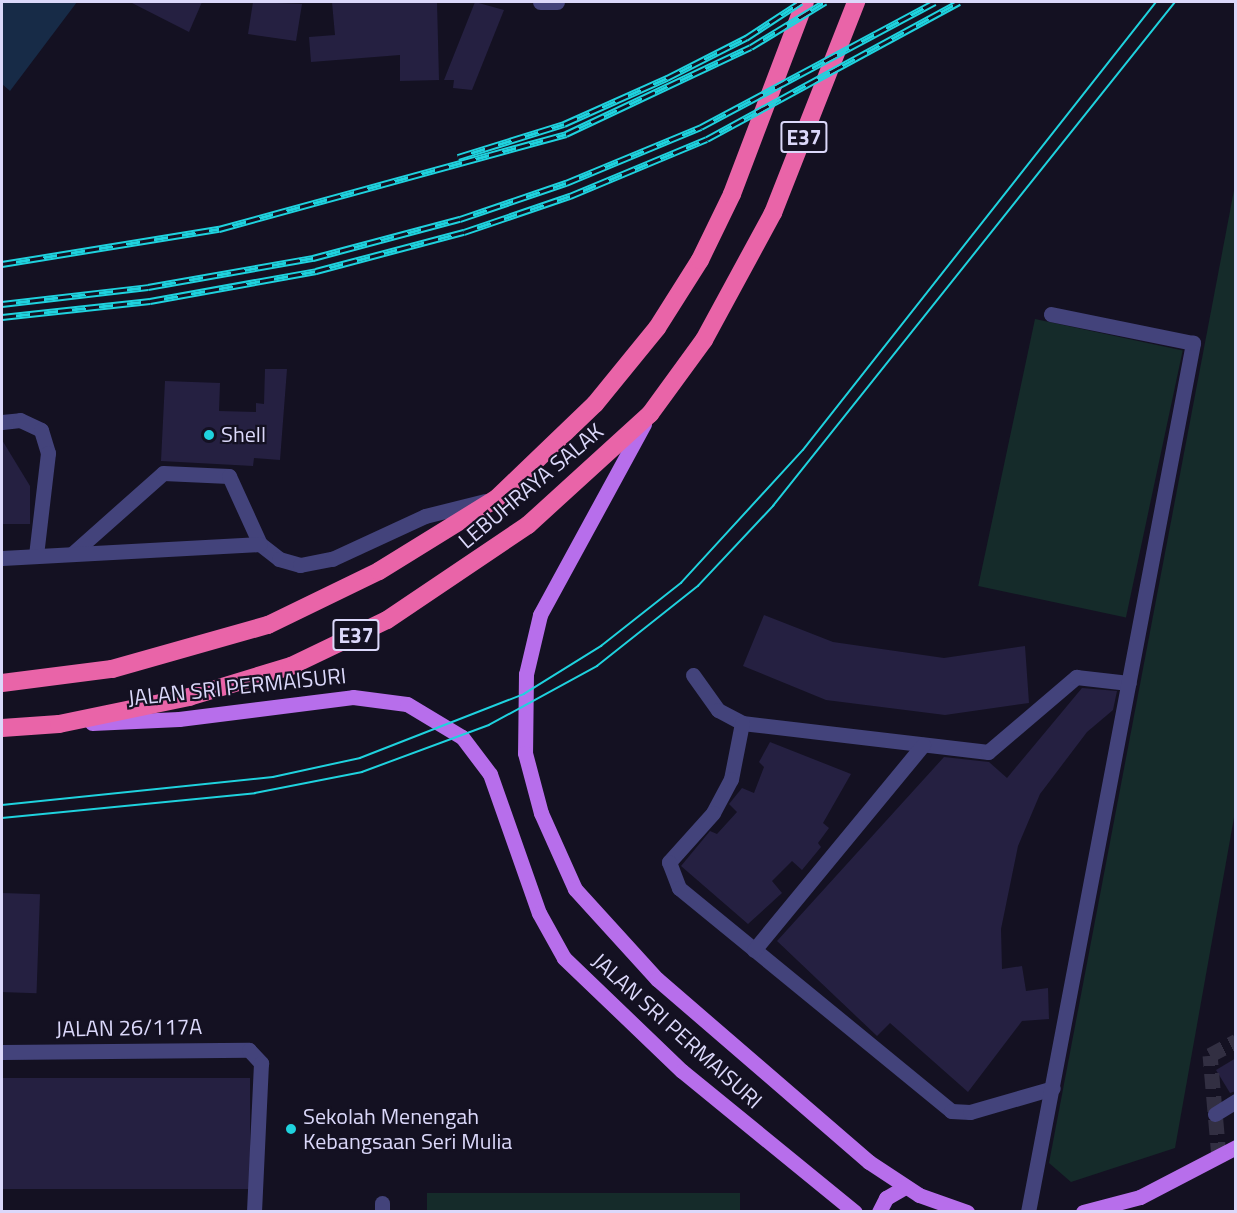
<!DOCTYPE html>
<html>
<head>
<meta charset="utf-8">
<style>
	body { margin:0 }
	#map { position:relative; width:1237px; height:1213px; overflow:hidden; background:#141122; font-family:"Titillium Web",sans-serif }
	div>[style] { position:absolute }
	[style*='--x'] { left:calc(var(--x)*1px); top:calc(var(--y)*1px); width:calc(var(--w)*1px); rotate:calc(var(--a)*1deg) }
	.green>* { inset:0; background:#152b2a; transform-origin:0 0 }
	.water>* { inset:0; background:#172b47 }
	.building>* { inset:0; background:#252041; transform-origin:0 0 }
	.minor-tunnel>* { height:15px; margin-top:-7.5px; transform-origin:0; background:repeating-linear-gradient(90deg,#322f42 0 15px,transparent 0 23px) }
	.minor>* { height:15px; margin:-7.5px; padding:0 7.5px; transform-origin:7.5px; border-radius:7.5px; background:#43437b }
	.major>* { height:15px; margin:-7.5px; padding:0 7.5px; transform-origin:7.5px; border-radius:7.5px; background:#b76eeb }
	.highway>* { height:18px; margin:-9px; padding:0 9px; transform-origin:9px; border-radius:9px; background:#e964a8 }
	.tram>* { height:1.5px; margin:-0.75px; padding:0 0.75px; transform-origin:0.75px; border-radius:0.75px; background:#1fd2de }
	.rail>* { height:7px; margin-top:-3.5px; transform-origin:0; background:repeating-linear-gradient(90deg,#141122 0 14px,#1fd2de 0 28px); box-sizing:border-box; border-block:2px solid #1fd2de }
	.dots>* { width:16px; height:16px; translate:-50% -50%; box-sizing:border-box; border:3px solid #141122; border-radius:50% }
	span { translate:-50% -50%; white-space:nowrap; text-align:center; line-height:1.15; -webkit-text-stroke:4.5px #141122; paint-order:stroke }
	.shield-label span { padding:2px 4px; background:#141122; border:2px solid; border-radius:4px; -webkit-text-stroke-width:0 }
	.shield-label { font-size:21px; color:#dbd8fa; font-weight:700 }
	.poi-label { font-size:22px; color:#dbd8fa }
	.left { translate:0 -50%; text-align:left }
	.street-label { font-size:22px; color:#dbd8fa }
	.frame { position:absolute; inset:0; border:3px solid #dbd8fa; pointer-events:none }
</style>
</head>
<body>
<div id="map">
	<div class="green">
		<i style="clip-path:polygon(1235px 185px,1235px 812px,1175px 1148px,1071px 1182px,1049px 1163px)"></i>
		<i style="left:1035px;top:319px;width:151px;height:273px;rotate:12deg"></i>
		<i style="left:740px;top:1193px;width:18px;height:313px;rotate:90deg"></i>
	</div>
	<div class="water">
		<i style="clip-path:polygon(2px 2px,77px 2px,10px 91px,2px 84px)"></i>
	</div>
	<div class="building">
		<i style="clip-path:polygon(130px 2px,202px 2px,189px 32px)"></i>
		<i style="clip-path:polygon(253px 2px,302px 4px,296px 41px,248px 34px)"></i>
		<i style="clip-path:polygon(332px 2px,437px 2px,439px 80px,400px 81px,400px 55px,311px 62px,309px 37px,335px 35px)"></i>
		<i style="clip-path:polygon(475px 2px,504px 10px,472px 90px,453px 88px,454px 80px,444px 80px)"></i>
		<i style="clip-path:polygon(265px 369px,287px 369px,280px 460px,254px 458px,253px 466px,161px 461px,165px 381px,220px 383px,219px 411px,256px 412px,256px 403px,264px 404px)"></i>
		<i style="clip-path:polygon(2px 440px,30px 486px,30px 524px,2px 524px)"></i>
		<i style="clip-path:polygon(764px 615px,833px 642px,944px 658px,1025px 646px,1029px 703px,945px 715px,826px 700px,743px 666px)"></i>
		<i style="clip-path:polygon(1082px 688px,1117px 691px,1113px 710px,1087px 732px,1040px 794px,1018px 846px,1001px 929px,1002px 969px,1022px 966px,1026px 991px,1048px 988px,1049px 1019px,1022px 1021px,968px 1092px,890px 1023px,877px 1036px,777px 941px,944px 757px,989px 762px,1007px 778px)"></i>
		<i style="clip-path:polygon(770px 742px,851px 774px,823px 823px,829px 828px,818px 843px,821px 847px,802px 870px,792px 861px,772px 881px,782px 893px,748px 924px,681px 866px,710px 831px,717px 834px,737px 812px,729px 804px,742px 788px,754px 793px,764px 767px,759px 762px)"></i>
		<i style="left:2px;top:893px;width:38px;height:99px;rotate:2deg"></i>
		<i style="clip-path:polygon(1236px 1058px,1236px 1091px,1230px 1093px,1216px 1070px)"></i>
		<i style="left:2px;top:1078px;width:248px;height:111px"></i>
	</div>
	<div class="minor-tunnel">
		<i style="--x:1219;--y:1157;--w:102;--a:-95"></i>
		<i style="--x:1210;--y:1055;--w:30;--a:-28"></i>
	</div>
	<div class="minor">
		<i style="--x:540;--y:2;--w:17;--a:0"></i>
		<i style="--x:2;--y:422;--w:18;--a:-6"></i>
		<i style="--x:20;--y:420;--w:23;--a:25"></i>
		<i style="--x:41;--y:430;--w:24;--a:73"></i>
		<i style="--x:48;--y:453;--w:103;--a:96.7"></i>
		<i style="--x:73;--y:553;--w:120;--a:-41.6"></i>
		<i style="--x:163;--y:473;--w:66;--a:2.6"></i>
		<i style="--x:229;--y:476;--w:75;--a:65.5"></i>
		<i style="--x:260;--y:544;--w:24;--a:38"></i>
		<i style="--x:279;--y:559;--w:22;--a:16"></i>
		<i style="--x:300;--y:565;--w:33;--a:-11"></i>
		<i style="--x:332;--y:559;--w:102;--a:-24.8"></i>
		<i style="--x:425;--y:516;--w:62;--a:-14"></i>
		<i style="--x:2;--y:558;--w:258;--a:-3.1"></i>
		<i style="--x:693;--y:675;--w:43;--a:54.5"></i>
		<i style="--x:718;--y:710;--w:27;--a:28"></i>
		<i style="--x:742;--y:723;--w:248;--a:6.7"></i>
		<i style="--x:988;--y:752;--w:116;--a:-40.4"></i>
		<i style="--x:1076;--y:677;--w:53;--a:6.5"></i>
		<i style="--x:742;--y:723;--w:57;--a:101.1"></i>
		<i style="--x:731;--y:779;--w:38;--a:118"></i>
		<i style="--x:713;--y:813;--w:66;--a:131.9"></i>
		<i style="--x:669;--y:862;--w:28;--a:69"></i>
		<i style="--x:679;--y:888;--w:352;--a:39.3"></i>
		<i style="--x:951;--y:1111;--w:19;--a:3"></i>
		<i style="--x:970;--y:1112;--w:86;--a:-16.1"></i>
		<i style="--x:754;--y:950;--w:266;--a:-50.5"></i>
		<i style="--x:2;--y:1052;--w:247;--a:-0.5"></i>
		<i style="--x:249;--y:1050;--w:18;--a:47"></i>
		<i style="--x:261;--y:1063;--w:149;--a:92.7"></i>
		<i style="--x:1215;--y:1114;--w:25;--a:-32"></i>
		<i style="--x:382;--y:1203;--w:9;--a:90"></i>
		<i style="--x:1028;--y:1212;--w:885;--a:-79.25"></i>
		<i style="--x:1193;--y:343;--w:145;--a:-168.5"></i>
	</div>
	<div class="major">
		<i style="--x:644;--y:424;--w:217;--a:118.6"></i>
		<i style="--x:540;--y:615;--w:61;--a:103.3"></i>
		<i style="--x:526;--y:674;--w:79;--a:90.7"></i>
		<i style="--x:525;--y:753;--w:62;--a:75.1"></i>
		<i style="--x:541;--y:813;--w:83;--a:65.9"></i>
		<i style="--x:575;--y:889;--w:122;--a:47.7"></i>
		<i style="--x:657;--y:979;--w:280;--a:40.8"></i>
		<i style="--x:869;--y:1162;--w:60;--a:33.4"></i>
		<i style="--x:919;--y:1195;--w:51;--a:19.5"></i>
		<i style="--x:92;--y:723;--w:87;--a:-2.6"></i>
		<i style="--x:179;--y:719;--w:175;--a:-7.2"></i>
		<i style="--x:353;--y:697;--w:54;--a:7.4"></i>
		<i style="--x:407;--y:704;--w:64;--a:31"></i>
		<i style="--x:462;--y:737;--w:46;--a:52.9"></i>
		<i style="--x:490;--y:774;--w:147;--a:70.6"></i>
		<i style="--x:539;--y:913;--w:51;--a:60.9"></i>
		<i style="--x:564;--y:958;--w:163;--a:43.8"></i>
		<i style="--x:682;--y:1071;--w:223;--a:39.2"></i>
		<i style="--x:879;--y:1212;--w:16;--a:-63"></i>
		<i style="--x:886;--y:1198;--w:22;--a:-30"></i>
		<i style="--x:1083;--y:1212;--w:59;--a:-14.7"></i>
		<i style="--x:1140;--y:1197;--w:108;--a:-27.5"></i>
	</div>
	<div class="highway">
		<i style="--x:2;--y:683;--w:111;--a:-7.3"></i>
		<i style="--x:112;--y:669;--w:162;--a:-15.8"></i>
		<i style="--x:268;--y:625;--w:123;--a:-25.9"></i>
		<i style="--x:379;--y:571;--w:139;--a:-31.7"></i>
		<i style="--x:497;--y:498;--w:136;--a:-43.8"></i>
		<i style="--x:595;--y:404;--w:98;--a:-50.8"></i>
		<i style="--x:657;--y:328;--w:80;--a:-57.7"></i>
		<i style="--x:700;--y:260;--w:73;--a:-64.1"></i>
		<i style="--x:732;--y:194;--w:205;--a:-69.2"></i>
		<i style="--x:2;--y:728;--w:57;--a:-4"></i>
		<i style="--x:59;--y:724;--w:133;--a:-11.7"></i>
		<i style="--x:189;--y:697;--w:107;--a:-16.9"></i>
		<i style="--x:291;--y:666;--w:106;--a:-25.6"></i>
		<i style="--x:387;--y:620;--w:170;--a:-34"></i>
		<i style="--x:528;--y:525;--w:165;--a:-42.3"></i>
		<i style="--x:650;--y:414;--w:92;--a:-53.9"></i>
		<i style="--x:704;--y:340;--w:145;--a:-61.5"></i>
		<i style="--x:773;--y:213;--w:227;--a:-68.5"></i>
	</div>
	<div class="tram">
		<i style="--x:2;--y:805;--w:272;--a:-5.9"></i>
		<i style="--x:273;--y:777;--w:89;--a:-12.3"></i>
		<i style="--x:360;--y:758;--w:176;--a:-21.3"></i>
		<i style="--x:524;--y:694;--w:91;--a:-31.9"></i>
		<i style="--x:601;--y:646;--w:102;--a:-38.2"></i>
		<i style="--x:681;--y:583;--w:180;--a:-47.5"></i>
		<i style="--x:803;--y:450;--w:570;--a:-51.76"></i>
		<i style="--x:2;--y:818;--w:254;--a:-5.6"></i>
		<i style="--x:255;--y:793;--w:109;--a:-11.1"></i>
		<i style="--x:362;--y:772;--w:135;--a:-20.3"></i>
		<i style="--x:489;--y:725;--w:123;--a:-28.6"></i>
		<i style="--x:597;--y:666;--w:129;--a:-38.4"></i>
		<i style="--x:698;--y:586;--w:110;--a:-46.8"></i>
		<i style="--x:773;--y:506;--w:645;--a:-51.42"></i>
	</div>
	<div class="rail">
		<i style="--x:458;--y:157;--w:111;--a:-17.3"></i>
		<i style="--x:564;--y:124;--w:113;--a:-24.1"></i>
		<i style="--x:667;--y:78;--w:89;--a:-26.9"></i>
		<i style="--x:746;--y:38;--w:66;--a:-33.2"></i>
		<i style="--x:2;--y:264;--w:220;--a:-9.2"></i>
		<i style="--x:219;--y:229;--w:360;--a:-15.3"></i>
		<i style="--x:566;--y:134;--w:204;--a:-25.2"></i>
		<i style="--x:751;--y:47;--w:87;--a:-31.3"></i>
		<i style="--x:2;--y:304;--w:147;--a:-6.6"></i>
		<i style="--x:148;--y:287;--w:168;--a:-10"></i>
		<i style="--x:313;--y:258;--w:152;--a:-14.9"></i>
		<i style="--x:460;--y:219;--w:112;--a:-18.8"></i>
		<i style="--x:566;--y:183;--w:146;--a:-22.5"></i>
		<i style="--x:701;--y:127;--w:265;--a:-28.1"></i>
		<i style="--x:2;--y:317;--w:149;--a:-6.2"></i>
		<i style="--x:150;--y:301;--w:169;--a:-10.2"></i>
		<i style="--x:316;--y:271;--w:153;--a:-14.8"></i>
		<i style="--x:464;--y:232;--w:112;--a:-18.8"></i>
		<i style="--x:570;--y:196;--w:148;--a:-22.6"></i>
		<i style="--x:707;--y:139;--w:287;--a:-28.5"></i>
	</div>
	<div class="dots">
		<i style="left:209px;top:435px;background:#1fd2de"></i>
		<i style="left:291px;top:1129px;background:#1fd2de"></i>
	</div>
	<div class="shield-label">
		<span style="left:804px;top:137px">E37</span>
		<span style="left:356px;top:635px">E37</span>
	</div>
	<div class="poi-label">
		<span class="left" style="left:221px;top:435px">Shell</span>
		<span class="left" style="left:303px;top:1129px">Sekolah Menengah<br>Kebangsaan Seri Mulia</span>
	</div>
	<div class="street-label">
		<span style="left:531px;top:486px;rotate:-40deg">LEBUHRAYA SALAK</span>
		<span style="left:237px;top:687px;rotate:-6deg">JALAN SRI PERMAISURI</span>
		<span style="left:129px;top:1028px;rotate:-1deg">JALAN 26/117A</span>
		<span style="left:677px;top:1031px;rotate:42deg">JALAN SRI PERMAISURI</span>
	</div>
	<div class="frame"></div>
</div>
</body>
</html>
